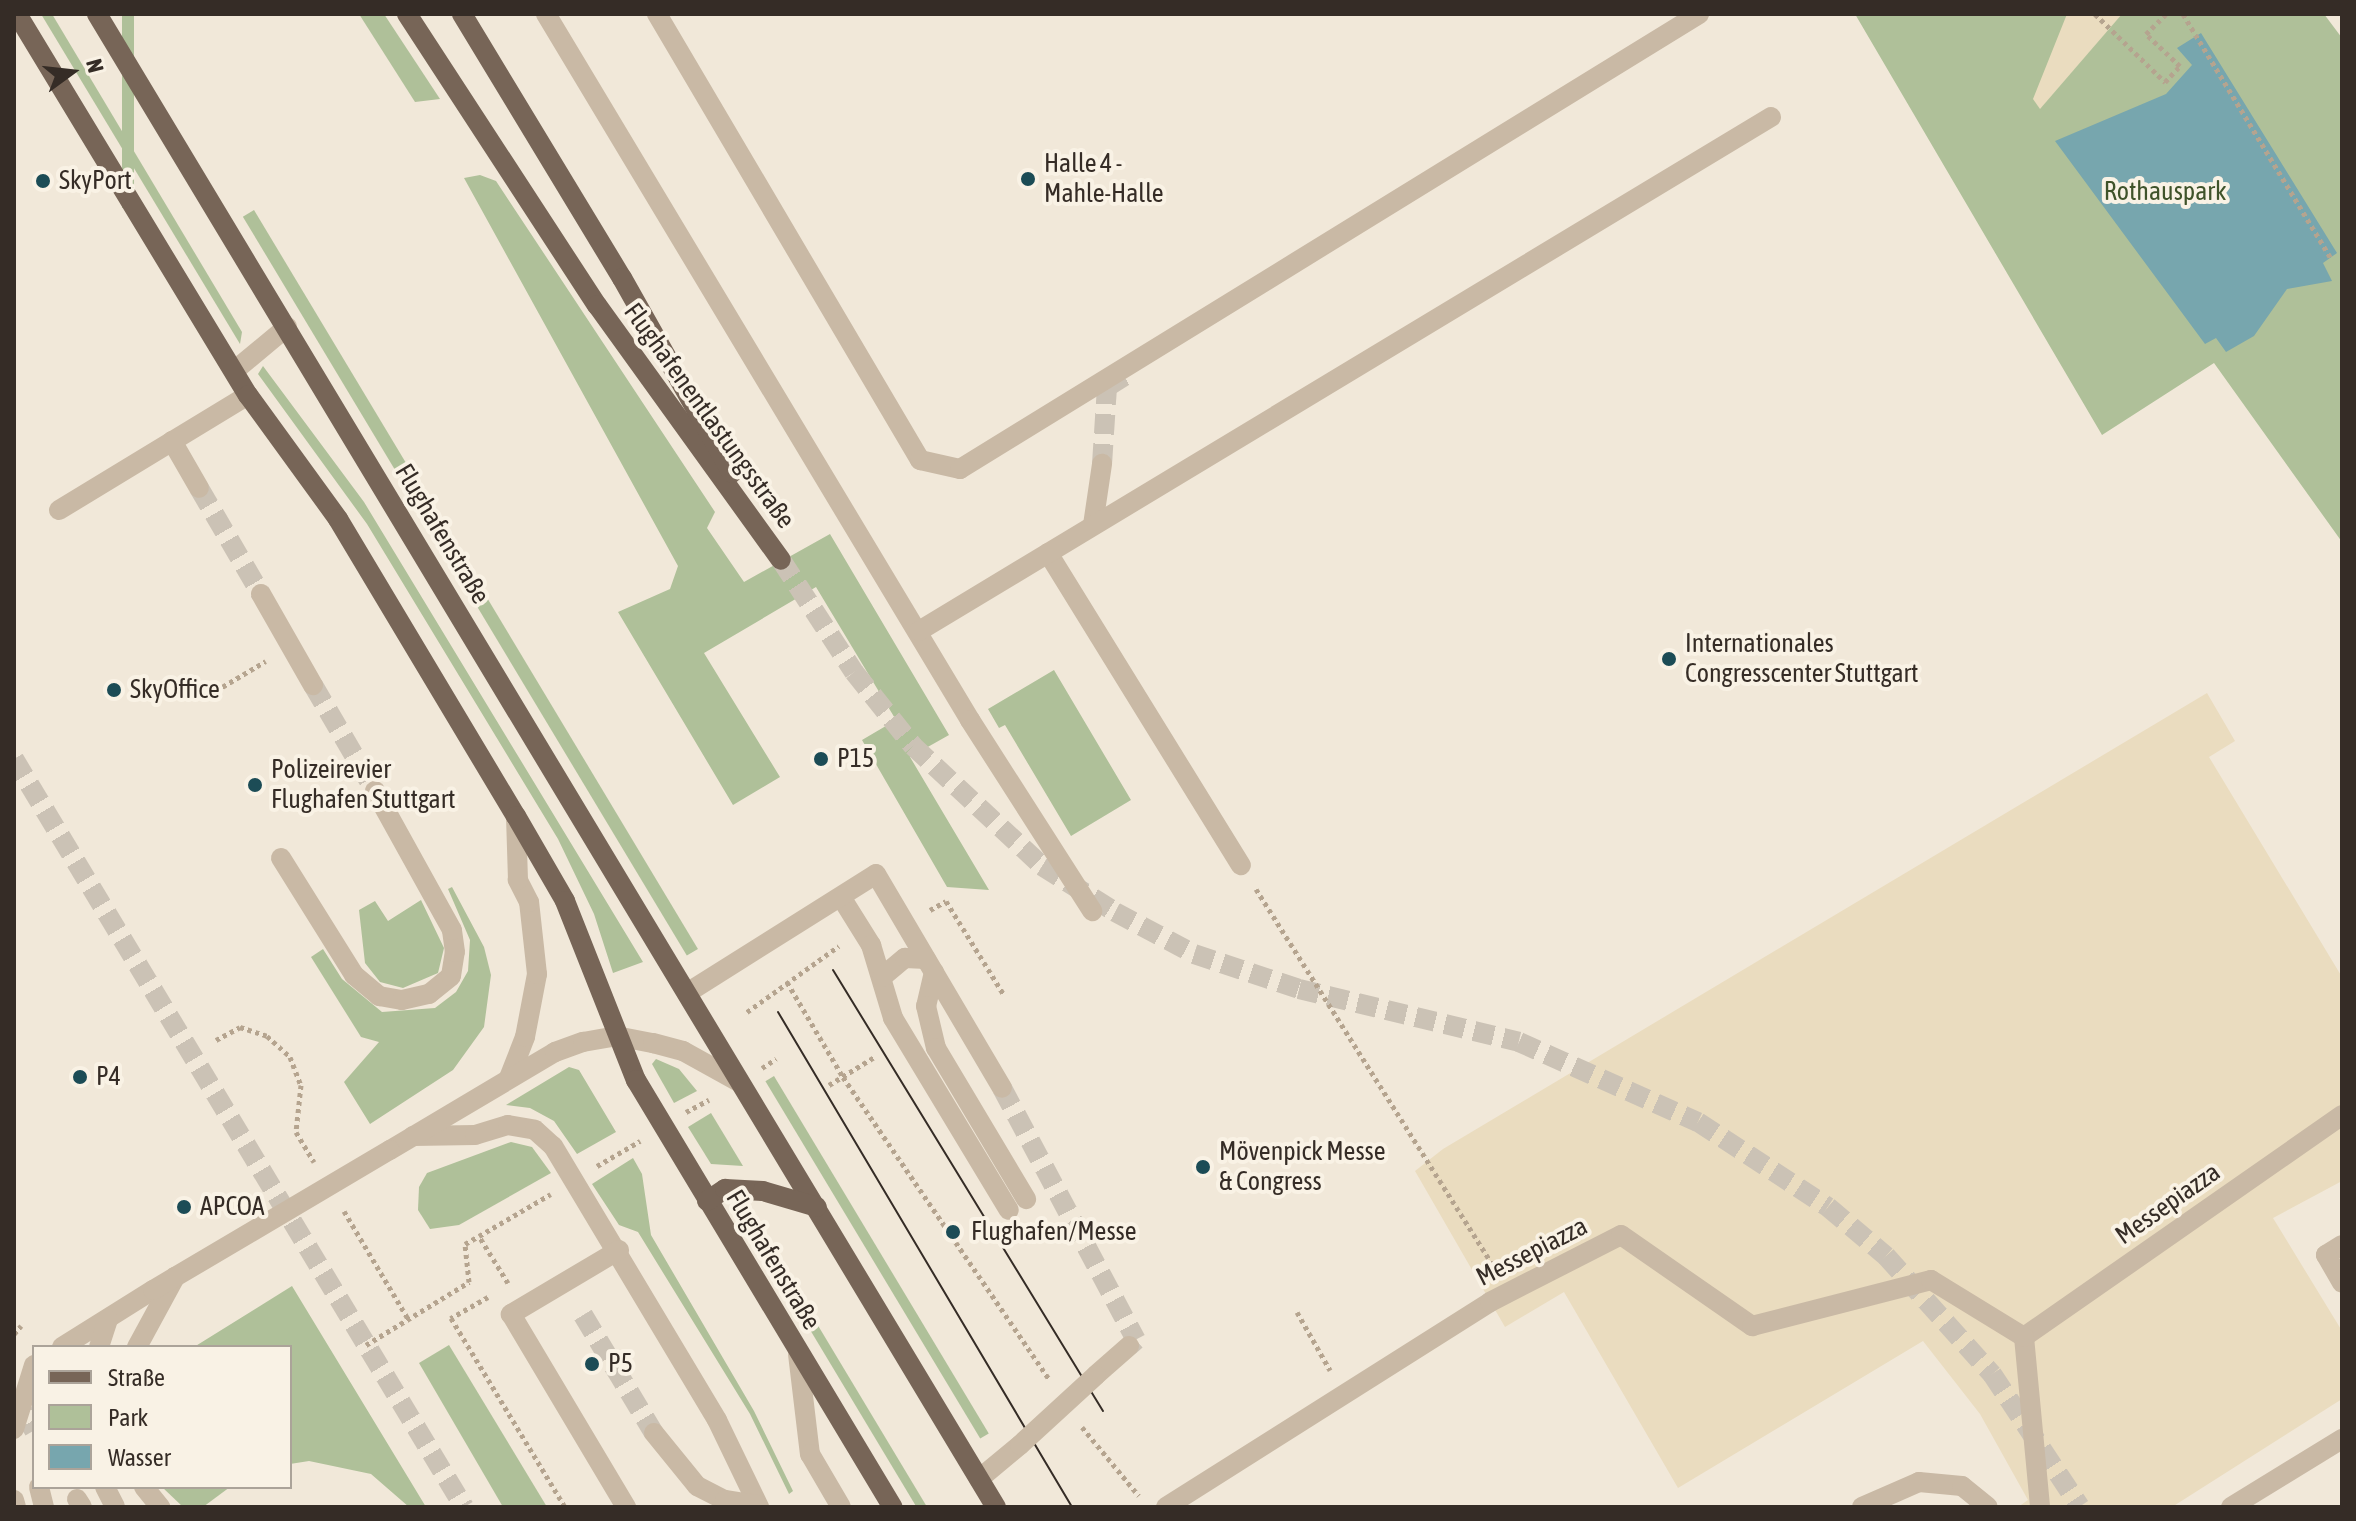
<!DOCTYPE html>
<html>
<head>
<meta charset="utf-8">
<style>
	body { margin:0 }
	#map { position:relative; width:2356px; height:1521px; overflow:hidden; background:#f1e8d9; font-family:"Asap Condensed",sans-serif }
	div>[style] { position:absolute }
	[style*='--x'] { left:calc(var(--x)*1px); top:calc(var(--y)*1px); width:calc(var(--w)*1px); rotate:calc(var(--a)*1deg) }
	.green>* { inset:0; background:#afc099; transform-origin:0 0 }
	.plaza>* { inset:0; background:#eadcbf }
	.water>* { inset:0; background:#77a6ae }
	.minor-tunnel>* { height:20px; margin-top:-10px; transform-origin:0; background:repeating-linear-gradient(90deg,#cbc2b5 0 20px,transparent 0 30px) }
	.major-tunnel>* { height:20px; margin-top:-10px; transform-origin:0; background:repeating-linear-gradient(90deg,#cbc2b5 0 20px,transparent 0 30px) }
	.path>* { height:5px; margin-top:-2.5px; transform-origin:0; background:repeating-linear-gradient(90deg,#b5a48f 0 4px,transparent 0 8px) }
	.minor>* { height:20px; margin:-10px; padding:0 10px; transform-origin:10px; border-radius:10px; background:#c9b9a5 }
	.major>* { height:20px; margin:-10px; padding:0 10px; transform-origin:10px; border-radius:10px; background:#776557 }
	.tram>* { height:2px; margin:-1px; padding:0 1px; transform-origin:1px; border-radius:1px; background:#352c26 }
	.minor-bridge>* { height:20px; margin:-10px; padding:0 10px; transform-origin:10px; border-radius:10px; background:#c9b9a5 }
	.dots>* { width:22px; height:22px; translate:-50% -50%; box-sizing:border-box; border:4px solid #f9f2e5; border-radius:50% }
	span { translate:-50% -50%; white-space:nowrap; text-align:center; line-height:1.15; -webkit-text-stroke:8px #f9f2e5; paint-order:stroke }
	.poi-label { font-size:26px; color:#352c26 }
	.left { translate:0 -50%; text-align:left }
	.park-label { font-size:26px; color:#3f532a }
	.street-label { font-size:26px; color:#352c26 }
	.frame { position:absolute; inset:0; border:16px solid #352c26; pointer-events:none }
	.legend { position:absolute; left:32px; top:1345px; width:260px; height:144px; box-sizing:border-box; background:#f9f2e5; border:2px solid #aba399; margin:0; padding:10px 14px; list-style:none; font-size:24px; color:#352c26 }
	.legend li { display:flex; align-items:center; gap:16px; height:40px }
	.legend b { width:40px; border:2px solid #aba399 }
	.north { position:absolute; left:32px; top:32px; width:80px; height:80px; -webkit-text-stroke:6px #f9f2e5; paint-order:stroke; rotate:75deg; font-size:22px; font-weight:700; line-height:32px; text-align:center; color:#352c26 }
	.north::after { content:''; display:block; margin:auto; width:28px; height:36px; background:#352c26; clip-path:polygon(50% 0,100% 100%,50% 72%,0 100%) }
</style>
</head>
<body>
<div id="map">
	<div class="green">
		<i style="clip-path:polygon(41px 14px,52px 14px,242px 332px,240px 344px)"></i>
		<i style="left:122px;top:14px;width:12px;height:194px"></i>
		<i style="clip-path:polygon(359px 14px,384px 14px,440px 99px,415px 102px)"></i>
		<i style="clip-path:polygon(1855px 14px,2324px 14px,2342px 38px,2342px 542px,2214px 363px,2102px 435px)"></i>
		<i style="clip-path:polygon(480px 175px,496px 181px,715px 512px,707px 528px,744px 582px,830px 534px,949px 735px,910px 757px,989px 890px,947px 887px,862px 740px,896px 720px,816px 587px,704px 653px,780px 777px,733px 805px,618px 612px,670px 589px,678px 566px,464px 178px)"></i>
		<i style="left:254px;top:210px;width:862px;height:13px;rotate:59deg"></i>
		<i style="clip-path:polygon(263px 366px,364px 502px,643px 962px,613px 973px,594px 914px,558px 839px,367px 524px,258px 374px)"></i>
		<i style="clip-path:polygon(1054px 670px,1131px 800px,1071px 836px,1005px 725px,999px 728px,988px 709px)"></i>
		<i style="clip-path:polygon(452px 887px,484px 947px,491px 975px,484px 1027px,453px 1070px,370px 1124px,344px 1082px,379px 1042px,361px 1037px,311px 957px,323px 949px,342px 979px,382px 1012px,435px 1008px,456px 992px,468px 971px,470px 940px,448px 889px)"></i>
		<i style="clip-path:polygon(421px 900px,444px 948px,438px 973px,403px 988px,380px 982px,365px 963px,359px 910px,375px 901px,388px 921px)"></i>
		<i style="clip-path:polygon(656px 1059px,679px 1069px,697px 1091px,674px 1103px,652px 1064px)"></i>
		<i style="clip-path:polygon(569px 1067px,579px 1070px,616px 1132px,577px 1154px,554px 1121px,530px 1108px,506px 1105px)"></i>
		<i style="left:774px;top:1076px;width:417px;height:10px;rotate:59deg"></i>
		<i style="clip-path:polygon(711px 1113px,743px 1166px,711px 1164px,688px 1127px)"></i>
		<i style="clip-path:polygon(511px 1142px,532px 1147px,551px 1173px,459px 1225px,430px 1229px,418px 1210px,419px 1187px,427px 1173px)"></i>
		<i style="clip-path:polygon(633px 1158px,642px 1174px,651px 1235px,754px 1411px,793px 1491px,789px 1494px,750px 1414px,638px 1232px,619px 1225px,592px 1184px)"></i>
		<i style="left:754px;top:1219px;width:336px;height:9px;rotate:59deg"></i>
		<i style="clip-path:polygon(292px 1286px,426px 1507px,409px 1507px,371px 1474px,309px 1461px,290px 1464px,290px 1347px,194px 1347px)"></i>
		<i style="clip-path:polygon(449px 1345px,547px 1507px,503px 1507px,419px 1363px)"></i>
		<i style="clip-path:polygon(162px 1487px,230px 1487px,203px 1507px,183px 1507px)"></i>
	</div>
	<div class="plaza">
		<i style="clip-path:polygon(2067px 14px,2122px 14px,2040px 109px,2033px 99px)"></i>
		<i style="clip-path:polygon(2207px 693px,2235px 741px,2209px 757px,2342px 977px,2342px 1181px,2273px 1218px,2342px 1331px,2342px 1399px,2172px 1507px,2018px 1507px,2028px 1500px,1980px 1414px,1923px 1341px,1678px 1488px,1564px 1292px,1505px 1327px,1415px 1171px,1443px 1149px)"></i>
	</div>
	<div class="water">
		<i style="clip-path:polygon(2201px 33px,2337px 253px,2323px 263px,2332px 281px,2287px 289px,2254px 336px,2226px 352px,2216px 338px,2205px 344px,2055px 141px,2166px 94px,2192px 65px,2177px 48px)"></i>
	</div>
	<div class="minor-tunnel">
		<i style="--x:1102;--y:464;--w:77;--a:-86.3"></i>
		<i style="--x:1107;--y:387;--w:22;--a:-32"></i>
		<i style="--x:199;--y:488;--w:123;--a:59.7"></i>
		<i style="--x:313;--y:685;--w:123;--a:59.7"></i>
		<i style="--x:14;--y:759;--w:873;--a:58.97"></i>
		<i style="--x:1002;--y:1088;--w:285;--a:62"></i>
		<i style="--x:1136;--y:1340;--w:9;--a:139"></i>
		<i style="--x:583;--y:1315;--w:138;--a:59"></i>
		<i style="--x:14;--y:1397;--w:39;--a:59"></i>
	</div>
	<div class="major-tunnel">
		<i style="--x:781;--y:560;--w:134;--a:56.9"></i>
		<i style="--x:854;--y:672;--w:95;--a:51.4"></i>
		<i style="--x:913;--y:746;--w:176;--a:42.9"></i>
		<i style="--x:1042;--y:866;--w:86;--a:32.2"></i>
		<i style="--x:1115;--y:912;--w:89;--a:28"></i>
		<i style="--x:1194;--y:954;--w:111;--a:18.4"></i>
		<i style="--x:1299;--y:989;--w:226;--a:13.5"></i>
		<i style="--x:1519;--y:1042;--w:196;--a:24.1"></i>
		<i style="--x:1698;--y:1122;--w:155;--a:33.2"></i>
		<i style="--x:1828;--y:1207;--w:76;--a:40.2"></i>
		<i style="--x:1886;--y:1256;--w:159;--a:48.1"></i>
		<i style="--x:1992;--y:1374;--w:159;--a:56.5"></i>
	</div>
	<div class="path">
		<i style="--x:2095;--y:14;--w:98;--a:44.2"></i>
		<i style="--x:2165;--y:82;--w:22;--a:-47"></i>
		<i style="--x:2180;--y:66;--w:47;--a:-136.7"></i>
		<i style="--x:2146;--y:34;--w:28;--a:-45"></i>
		<i style="--x:2183;--y:14;--w:285;--a:58.8"></i>
		<i style="--x:202;--y:699;--w:74;--a:-30.7"></i>
		<i style="--x:1256;--y:889;--w:447;--a:57.8"></i>
		<i style="--x:930;--y:910;--w:18;--a:-29"></i>
		<i style="--x:946;--y:901;--w:110;--a:58.3"></i>
		<i style="--x:787;--y:982;--w:110;--a:59.5"></i>
		<i style="--x:843;--y:1077;--w:366;--a:55.7"></i>
		<i style="--x:747;--y:1012;--w:113;--a:-35.7"></i>
		<i style="--x:216;--y:1040;--w:27;--a:-28"></i>
		<i style="--x:240;--y:1027;--w:28;--a:18"></i>
		<i style="--x:267;--y:1036;--w:31;--a:42"></i>
		<i style="--x:290;--y:1057;--w:30;--a:69"></i>
		<i style="--x:301;--y:1085;--w:47;--a:96.1"></i>
		<i style="--x:296;--y:1132;--w:35;--a:59"></i>
		<i style="--x:762;--y:1068;--w:17;--a:-33"></i>
		<i style="--x:829;--y:1085;--w:55;--a:-31.7"></i>
		<i style="--x:686;--y:1112;--w:26;--a:-28"></i>
		<i style="--x:597;--y:1166;--w:50;--a:-30.2"></i>
		<i style="--x:344;--y:1211;--w:126;--a:59.3"></i>
		<i style="--x:508;--y:1283;--w:55;--a:-121.7"></i>
		<i style="--x:479;--y:1236;--w:83;--a:-30.3"></i>
		<i style="--x:488;--y:1297;--w:43;--a:150.4"></i>
		<i style="--x:451;--y:1318;--w:221;--a:58.9"></i>
		<i style="--x:1297;--y:1312;--w:67;--a:60.4"></i>
		<i style="--x:14;--y:1334;--w:11;--a:-49"></i>
		<i style="--x:366;--y:1345;--w:121;--a:-31.5"></i>
		<i style="--x:469;--y:1282;--w:38;--a:-96"></i>
		<i style="--x:465;--y:1244;--w:16;--a:-30"></i>
		<i style="--x:1082;--y:1427;--w:89;--a:50.4"></i>
	</div>
	<div class="minor">
		<i style="--x:546;--y:14;--w:824;--a:59.01"></i>
		<i style="--x:970;--y:720;--w:227;--a:57.4"></i>
		<i style="--x:657;--y:14;--w:518;--a:59.47"></i>
		<i style="--x:920;--y:460;--w:41;--a:12.7"></i>
		<i style="--x:960;--y:469;--w:868;--a:-31.62"></i>
		<i style="--x:234;--y:371;--w:69;--a:-39.7"></i>
		<i style="--x:172;--y:441;--w:54;--a:60.1"></i>
		<i style="--x:59;--y:510;--w:221;--a:-31.3"></i>
		<i style="--x:1093;--y:525;--w:62;--a:-81.6"></i>
		<i style="--x:1048;--y:553;--w:367;--a:58.3"></i>
		<i style="--x:261;--y:594;--w:105;--a:60.3"></i>
		<i style="--x:919;--y:631;--w:995;--a:-31.1"></i>
		<i style="--x:281;--y:858;--w:138;--a:58"></i>
		<i style="--x:354;--y:975;--w:33;--a:40"></i>
		<i style="--x:379;--y:996;--w:23;--a:10"></i>
		<i style="--x:402;--y:1000;--w:28;--a:-13"></i>
		<i style="--x:429;--y:994;--w:28;--a:-39"></i>
		<i style="--x:451;--y:976;--w:24;--a:-81"></i>
		<i style="--x:455;--y:952;--w:22;--a:-98"></i>
		<i style="--x:452;--y:930;--w:159;--a:-119"></i>
		<i style="--x:841;--y:897;--w:57;--a:58"></i>
		<i style="--x:871;--y:945;--w:76;--a:73.2"></i>
		<i style="--x:893;--y:1018;--w:224;--a:58.9"></i>
		<i style="--x:934;--y:972;--w:35;--a:103"></i>
		<i style="--x:926;--y:1006;--w:43;--a:76.6"></i>
		<i style="--x:936;--y:1048;--w:176;--a:59.2"></i>
		<i style="--x:882;--y:977;--w:30;--a:-40"></i>
		<i style="--x:905;--y:958;--w:21;--a:3"></i>
		<i style="--x:687;--y:993;--w:223;--a:-32.2"></i>
		<i style="--x:876;--y:874;--w:248;--a:59.5"></i>
		<i style="--x:509;--y:1078;--w:44;--a:-68.7"></i>
		<i style="--x:525;--y:1037;--w:64;--a:-79.2"></i>
		<i style="--x:537;--y:974;--w:72;--a:-96.3"></i>
		<i style="--x:529;--y:902;--w:25;--a:-117"></i>
		<i style="--x:518;--y:880;--w:64;--a:-91.8"></i>
		<i style="--x:413;--y:1136;--w:62;--a:-0.9"></i>
		<i style="--x:475;--y:1135;--w:34;--a:-17"></i>
		<i style="--x:508;--y:1125;--w:27;--a:10"></i>
		<i style="--x:535;--y:1130;--w:24;--a:42"></i>
		<i style="--x:553;--y:1146;--w:319;--a:59.1"></i>
		<i style="--x:717;--y:1420;--w:97;--a:64.2"></i>
		<i style="--x:390;--y:1150;--w:192;--a:-30.7"></i>
		<i style="--x:555;--y:1052;--w:30;--a:-20"></i>
		<i style="--x:583;--y:1042;--w:34;--a:-10"></i>
		<i style="--x:616;--y:1036;--w:38;--a:11"></i>
		<i style="--x:653;--y:1043;--w:31;--a:15"></i>
		<i style="--x:683;--y:1051;--w:64;--a:29"></i>
		<i style="--x:2342;--y:1245;--w:19;--a:148"></i>
		<i style="--x:2326;--y:1255;--w:32;--a:60"></i>
		<i style="--x:619;--y:1250;--w:126;--a:149.3"></i>
		<i style="--x:511;--y:1314;--w:225;--a:59.2"></i>
		<i style="--x:2024;--y:1337;--w:388;--a:-34.9"></i>
		<i style="--x:2024;--y:1337;--w:171;--a:84.6"></i>
		<i style="--x:62;--y:1347;--w:107;--a:-32.1"></i>
		<i style="--x:99;--y:1347;--w:29;--a:-72"></i>
		<i style="--x:137;--y:1347;--w:80;--a:-61.5"></i>
		<i style="--x:798;--y:1354;--w:101;--a:83.2"></i>
		<i style="--x:810;--y:1454;--w:61;--a:59.7"></i>
		<i style="--x:1096;--y:1375;--w:44;--a:-41.3"></i>
		<i style="--x:14;--y:1429;--w:67;--a:-72.6"></i>
		<i style="--x:654;--y:1433;--w:68;--a:50.9"></i>
		<i style="--x:697;--y:1486;--w:31;--a:27"></i>
		<i style="--x:725;--y:1500;--w:33;--a:9"></i>
		<i style="--x:979;--y:1479;--w:53;--a:-39.7"></i>
		<i style="--x:39;--y:1487;--w:21;--a:76"></i>
		<i style="--x:105;--y:1487;--w:22;--a:63"></i>
		<i style="--x:144;--y:1487;--w:26;--a:51"></i>
		<i style="--x:77;--y:1499;--w:9;--a:58"></i>
		<i style="--x:14;--y:1500;--w:7;--a:74"></i>
		<i style="--x:1166;--y:1507;--w:383;--a:-32.3"></i>
		<i style="--x:1490;--y:1302;--w:147;--a:-27.1"></i>
		<i style="--x:1621;--y:1235;--w:160;--a:34.8"></i>
		<i style="--x:1752;--y:1326;--w:185;--a:-14.4"></i>
		<i style="--x:1931;--y:1280;--w:109;--a:31.5"></i>
		<i style="--x:1862;--y:1507;--w:62;--a:-23.7"></i>
		<i style="--x:1919;--y:1482;--w:43;--a:5.3"></i>
		<i style="--x:1962;--y:1486;--w:33;--a:39"></i>
		<i style="--x:2231;--y:1507;--w:130;--a:-31.5"></i>
	</div>
	<div class="major">
		<i style="--x:17;--y:14;--w:446;--a:58.8"></i>
		<i style="--x:248;--y:395;--w:153;--a:54"></i>
		<i style="--x:338;--y:519;--w:346;--a:59.1"></i>
		<i style="--x:516;--y:816;--w:98;--a:60"></i>
		<i style="--x:565;--y:901;--w:193;--a:68.4"></i>
		<i style="--x:636;--y:1080;--w:498;--a:59"></i>
		<i style="--x:97;--y:14;--w:1743;--a:58.95"></i>
		<i style="--x:407;--y:14;--w:348;--a:56.9"></i>
		<i style="--x:597;--y:305;--w:314;--a:54.2"></i>
		<i style="--x:462;--y:14;--w:309;--a:58.8"></i>
		<i style="--x:622;--y:278;--w:224;--a:60.6"></i>
		<i style="--x:707;--y:1201;--w:22;--a:-34"></i>
		<i style="--x:725;--y:1189;--w:38;--a:3"></i>
		<i style="--x:763;--y:1191;--w:56;--a:16.5"></i>
	</div>
	<div class="tram">
		<i style="--x:833;--y:970;--w:517;--a:58.52"></i>
		<i style="--x:778;--y:1012;--w:576;--a:59.29"></i>
	</div>
	<div class="minor-bridge">
		<i style="--x:153;--y:1290;--w:275;--a:-30.6"></i>
		<i style="--x:1020;--y:1445;--w:103;--a:-42.6"></i>
	</div>
	<div class="dots">
		<i style="left:1028px;top:179px;background:#1c4c56"></i>
		<i style="left:43px;top:181px;background:#1c4c56"></i>
		<i style="left:1669px;top:659px;background:#1c4c56"></i>
		<i style="left:114px;top:690px;background:#1c4c56"></i>
		<i style="left:821px;top:759px;background:#1c4c56"></i>
		<i style="left:255px;top:785px;background:#1c4c56"></i>
		<i style="left:80px;top:1077px;background:#1c4c56"></i>
		<i style="left:1203px;top:1167px;background:#1c4c56"></i>
		<i style="left:184px;top:1207px;background:#1c4c56"></i>
		<i style="left:953px;top:1232px;background:#1c4c56"></i>
		<i style="left:592px;top:1364px;background:#1c4c56"></i>
	</div>
	<div class="poi-label">
		<span class="left" style="left:1044px;top:179px">Halle 4 -<br>Mahle-Halle</span>
		<span class="left" style="left:59px;top:181px">SkyPort</span>
		<span class="left" style="left:1685px;top:659px">Internationales<br>Congresscenter Stuttgart</span>
		<span class="left" style="left:130px;top:690px">SkyOffice</span>
		<span class="left" style="left:837px;top:759px">P15</span>
		<span class="left" style="left:271px;top:785px">Polizeirevier<br>Flughafen Stuttgart</span>
		<span class="left" style="left:96px;top:1077px">P4</span>
		<span class="left" style="left:1219px;top:1167px">Mövenpick Messe<br>&amp; Congress</span>
		<span class="left" style="left:200px;top:1207px">APCOA</span>
		<span class="left" style="left:971px;top:1232px">Flughafen/Messe</span>
		<span class="left" style="left:608px;top:1364px">P5</span>
	</div>
	<div class="park-label">
		<span style="left:2165px;top:192px">Rothauspark</span>
	</div>
	<div class="street-label">
		<span style="left:709px;top:416px;rotate:54deg">Flughafenentlastungsstraße</span>
		<span style="left:442px;top:534px;rotate:59deg">Flughafenstraße</span>
		<span style="left:2168px;top:1204px;rotate:-35deg">Messepiazza</span>
		<span style="left:1532px;top:1252px;rotate:-27deg">Messepiazza</span>
		<span style="left:773px;top:1260px;rotate:59deg">Flughafenstraße</span>
	</div>
	<div class="frame"></div>
	<ul class="legend">
	<li><b style="height:10px;background:#776557"></b>Straße</li>
	<li><b style="height:22px;background:#afc099"></b>Park</li>
	<li><b style="height:22px;background:#77a6ae"></b>Wasser</li>
	</ul>
	<div class="north">N</div>
</div>
</body>
</html>
